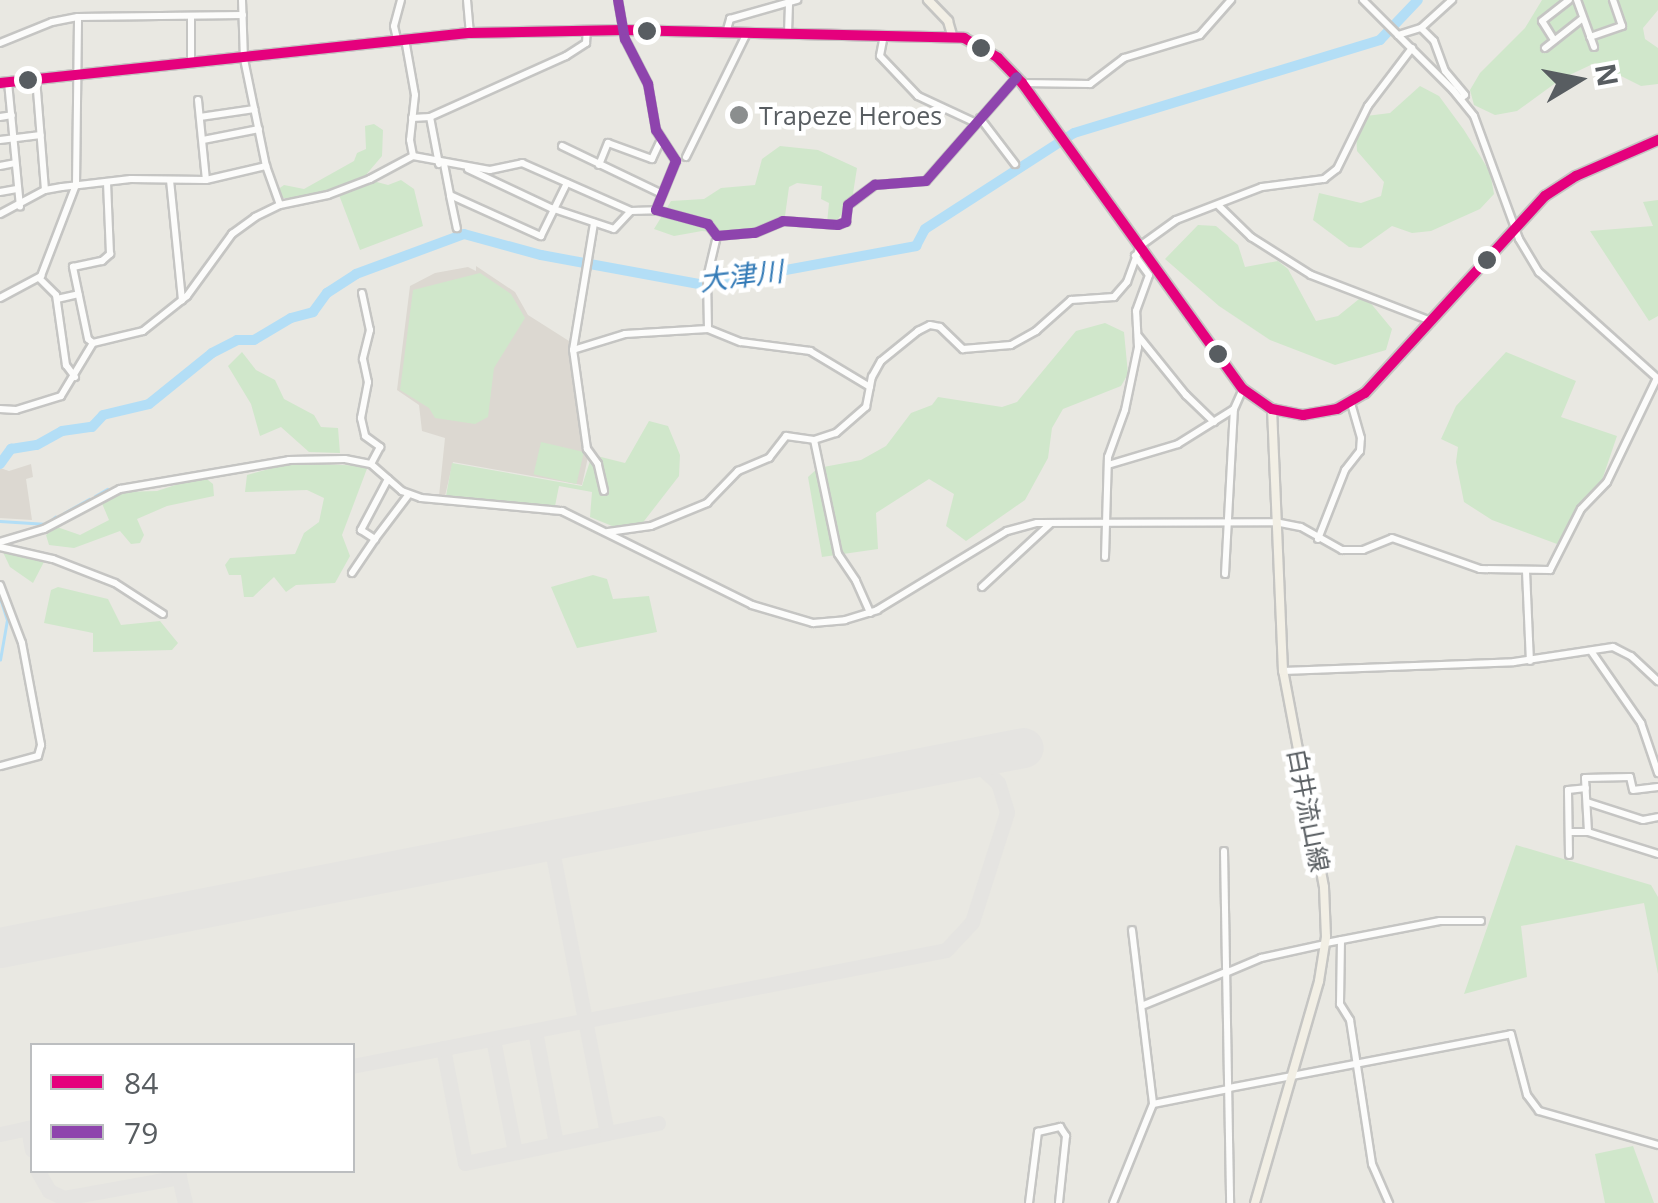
<!DOCTYPE html>
<html>
<head>
<meta charset="utf-8">
<style>
	body { margin:0 }
	#map { position:relative; width:1658px; height:1203px; overflow:hidden; background:#e9e8e2; font-family:"Open Sans","Noto Sans JP",sans-serif }
	div>[style] { position:absolute }
	[style*='--x'] { left:calc(var(--x)*1px); top:calc(var(--y)*1px); width:calc(var(--w)*1px); rotate:calc(var(--a)*1deg) }
	.education>* { inset:0; background:#dcd8d1 }
	.green>* { inset:0; background:#d0e7cb; transform-origin:0 0 }
	.stream>* { height:2.5px; margin:-1.25px; padding:0 1.25px; transform-origin:1.25px; border-radius:1.25px; background:#b3def6 }
	.river>* { height:10px; margin:-5px; padding:0 5px; transform-origin:5px; border-radius:5px; background:#b3def6 }
	.taxiway>* { height:15px; margin:-7.5px; padding:0 7.5px; transform-origin:7.5px; border-radius:7.5px; background:#e5e4e1 }
	.runway>* { height:40px; margin:-20px; padding:0 20px; transform-origin:20px; border-radius:20px; background:#e5e4e1 }
	.roads { filter:drop-shadow(2px 0 #c5c5c3) drop-shadow(-2px 0 #c5c5c3) drop-shadow(0 2px #c5c5c3) drop-shadow(0 -2px #c5c5c3) }
	.minor>* { height:6px; margin:-3px; padding:0 3px; transform-origin:3px; border-radius:3px; background:#fcfcfb }
	.major>* { height:8px; margin:-4px; padding:0 4px; transform-origin:4px; border-radius:4px; background:#f2efe5 }
	.bus-1>* { height:10px; margin:-5px; padding:0 5px; transform-origin:5px; border-radius:5px; background:#e5007d }
	.bus-2>* { height:10px; margin:-5px; padding:0 5px; transform-origin:5px; border-radius:5px; background:#8e44ad }
	.dots>* { width:28px; height:28px; translate:-50% -50%; box-sizing:border-box; border:5px solid #fff; border-radius:50% }
	span { translate:-50% -50%; white-space:nowrap; text-align:center; line-height:1.15; -webkit-text-stroke:9px #fff; paint-order:stroke }
	.poi-label { font-size:25px; color:#585d61 }
	.left { translate:0 -50%; text-align:left }
	.street-label { font-size:25px; color:#585d61 }
	.water-label { font-size:28px; color:#347bb7; font-style:italic }
	.legend { position:absolute; left:30px; top:1043px; width:325px; height:130px; box-sizing:border-box; background:#fff; border:2px solid #bcbec0; margin:0; padding:12px 18px; list-style:none; font-size:30px; color:#585d61 }
	.legend li { display:flex; align-items:center; gap:20px; height:50px }
	.legend b { width:50px; border:2px solid #bcbec0 }
	.north { position:absolute; left:1528px; top:30px; width:100px; height:100px; -webkit-text-stroke:8px #fff; paint-order:stroke; rotate:80deg; font-size:28px; font-weight:700; line-height:40px; text-align:center; color:#585d61 }
	.north::after { content:''; display:block; margin:auto; width:35px; height:45px; background:#585d61; clip-path:polygon(50% 0,100% 100%,50% 72%,0 100%) }
</style>
</head>
<body>
<div id="map">
	<div class="education">
		<i style="clip-path:polygon(476px 266px,515px 292px,528px 315px,569px 341px,588px 457px,582px 485px,453px 462px,445px 496px,439px 496px,445px 438px,422px 431px,419px 405px,397px 390px,410px 286px,435px 273px,468px 267px,476px 271px)"></i>
		<i style="clip-path:polygon(31px 464px,33px 477px,26px 479px,32px 520px,0 518px,0 468px,9px 471px)"></i>
	</div>
	<div class="green">
		<i style="clip-path:polygon(1542px 0,1658px 0,1658px 10px,1643px 28px,1645px 39px,1658px 48px,1658px 84px,1641px 86px,1595px 63px,1561px 79px,1517px 111px,1495px 115px,1474px 105px,1470px 90px,1480px 73px,1525px 28px)"></i>
		<i style="clip-path:polygon(1420px 86px,1439px 96px,1464px 130px,1490px 172px,1494px 194px,1480px 209px,1431px 231px,1412px 233px,1392px 226px,1361px 248px,1349px 247px,1313px 220px,1319px 193px,1361px 203px,1381px 196px,1384px 182px,1357px 151px,1356px 132px,1366px 116px,1390px 113px)"></i>
		<i style="clip-path:polygon(374px 124px,383px 130px,382px 156px,365px 176px,313px 198px,279px 198px,277px 190px,284px 185px,304px 189px,354px 161px,357px 153px,366px 149px,365px 126px)"></i>
		<i style="clip-path:polygon(780px 146px,818px 150px,857px 168px,852px 200px,835px 223px,827px 223px,829px 203px,821px 199px,822px 186px,797px 183px,789px 187px,785px 216px,738px 235px,702px 231px,674px 236px,654px 229px,671px 201px,704px 199px,721px 188px,755px 185px,762px 159px)"></i>
		<i style="clip-path:polygon(401px 180px,414px 189px,423px 226px,360px 250px,339px 195px,373px 181px,388px 185px)"></i>
		<i style="clip-path:polygon(1658px 200px,1658px 316px,1649px 321px,1590px 231px,1653px 226px,1643px 202px)"></i>
		<i style="clip-path:polygon(1198px 225px,1216px 226px,1238px 245px,1245px 267px,1278px 261px,1288px 269px,1316px 321px,1338px 316px,1364px 295px,1392px 329px,1386px 350px,1335px 365px,1270px 340px,1219px 306px,1165px 259px)"></i>
		<i style="clip-path:polygon(480px 273px,511px 294px,525px 318px,494px 368px,488px 417px,475px 424px,435px 418px,429px 408px,400px 390px,413px 290px)"></i>
		<i style="clip-path:polygon(1105px 323px,1124px 332px,1128px 374px,1121px 386px,1063px 409px,1052px 428px,1048px 458px,1025px 500px,966px 541px,946px 526px,954px 494px,929px 479px,876px 513px,878px 549px,822px 557px,808px 477px,818px 468px,861px 460px,886px 446px,911px 413px,932px 405px,938px 397px,1002px 407px,1017px 402px,1076px 331px)"></i>
		<i style="clip-path:polygon(242px 352px,256px 370px,275px 380px,284px 399px,314px 415px,321px 427px,338px 428px,340px 453px,309px 452px,281px 427px,260px 436px,251px 404px,228px 366px)"></i>
		<i style="clip-path:polygon(1506px 352px,1576px 381px,1561px 417px,1617px 436px,1601px 483px,1576px 509px,1557px 544px,1492px 520px,1464px 502px,1456px 462px,1458px 447px,1441px 439px,1456px 406px)"></i>
		<i style="clip-path:polygon(649px 421px,668px 426px,680px 455px,679px 476px,641px 525px,617px 528px,590px 517px,592px 492px,559px 486px,555px 506px,446px 496px,452px 463px,582px 486px,590px 461px,597px 456px,625px 463px)"></i>
		<i style="left:541px;top:442px;width:44px;height:33px;rotate:13deg"></i>
		<i style="clip-path:polygon(291px 463px,368px 466px,342px 535px,350px 556px,335px 583px,296px 585px,286px 592px,274px 577px,253px 597px,244px 597px,241px 575px,229px 575px,225px 565px,230px 558px,295px 554px,304px 533px,319px 522px,324px 498px,307px 490px,245px 492px,247px 475px)"></i>
		<i style="clip-path:polygon(203px 476px,213px 484px,214px 496px,167px 506px,137px 519px,144px 535px,140px 543px,131px 544px,120px 531px,74px 548px,49px 545px,46px 535px,57px 527px,80px 535px,109px 520px,101px 501px,121px 492px,157px 491px)"></i>
		<i style="clip-path:polygon(1px 548px,46px 558px,33px 583px,10px 567px)"></i>
		<i style="clip-path:polygon(593px 575px,607px 579px,613px 599px,649px 596px,657px 632px,577px 648px,551px 587px)"></i>
		<i style="clip-path:polygon(58px 587px,108px 599px,121px 625px,160px 621px,178px 643px,172px 650px,93px 652px,93px 633px,44px 623px,51px 590px)"></i>
		<i style="clip-path:polygon(1516px 845px,1651px 885px,1658px 897px,1658px 974px,1644px 903px,1521px 926px,1527px 977px,1464px 994px)"></i>
		<i style="clip-path:polygon(1633px 1146px,1654px 1203px,1605px 1203px,1595px 1154px)"></i>
	</div>
	<div class="stream">
		<i style="--x:95;--y:496;--w:14;--a:-30"></i>
		<i style="--x:64;--y:513;--w:29;--a:-29"></i>
		<i style="--x:0;--y:521;--w:47;--a:3.7"></i>
		<i style="--x:47;--y:524;--w:11;--a:-41"></i>
		<i style="--x:0;--y:660;--w:41;--a:-80.1"></i>
		<i style="--x:7;--y:620;--w:22;--a:-108"></i>
	</div>
	<div class="river">
		<i style="--x:0;--y:464;--w:19;--a:-54"></i>
		<i style="--x:11;--y:449;--w:26;--a:-9"></i>
		<i style="--x:37;--y:445;--w:29;--a:-29"></i>
		<i style="--x:62;--y:431;--w:30;--a:-8"></i>
		<i style="--x:92;--y:427;--w:16;--a:-47"></i>
		<i style="--x:103;--y:415;--w:47;--a:-13.4"></i>
		<i style="--x:149;--y:404;--w:81;--a:-39"></i>
		<i style="--x:212;--y:353;--w:28;--a:-27"></i>
		<i style="--x:237;--y:340;--w:17;--a:0"></i>
		<i style="--x:254;--y:340;--w:43;--a:-30.7"></i>
		<i style="--x:291;--y:318;--w:23;--a:-15"></i>
		<i style="--x:313;--y:312;--w:24;--a:-54"></i>
		<i style="--x:327;--y:293;--w:35;--a:-33"></i>
		<i style="--x:356;--y:274;--w:115;--a:-20.3"></i>
		<i style="--x:464;--y:234;--w:80;--a:15.3"></i>
		<i style="--x:541;--y:255;--w:166;--a:10.4"></i>
		<i style="--x:704;--y:285;--w:216;--a:-10.4"></i>
		<i style="--x:916;--y:246;--w:19;--a:-62"></i>
		<i style="--x:925;--y:229;--w:177;--a:-32.8"></i>
		<i style="--x:1074;--y:133;--w:320;--a:-16.9"></i>
		<i style="--x:1380;--y:40;--w:55;--a:-46.5"></i>
	</div>
	<div class="taxiway">
		<i style="--x:535;--y:1031;--w:114;--a:79.4"></i>
		<i style="--x:493;--y:1039;--w:115;--a:79"></i>
		<i style="--x:443;--y:1048;--w:117;--a:79.2"></i>
		<i style="--x:465;--y:1163;--w:145;--a:-11.9"></i>
		<i style="--x:607;--y:1133;--w:298;--a:-101"></i>
		<i style="--x:352;--y:1066;--w:605;--a:-11.05"></i>
		<i style="--x:946;--y:950;--w:38;--a:-47"></i>
		<i style="--x:972;--y:922;--w:115;--a:-72.3"></i>
		<i style="--x:1007;--y:812;--w:30;--a:-107"></i>
		<i style="--x:998;--y:783;--w:25;--a:-137"></i>
		<i style="--x:980;--y:766;--w:20;--a:-162"></i>
		<i style="--x:28;--y:1128;--w:22;--a:80"></i>
		<i style="--x:607;--y:1133;--w:52;--a:-11.1"></i>
		<i style="--x:0;--y:1134;--w:33;--a:-12"></i>
		<i style="--x:37;--y:1170;--w:24;--a:60"></i>
		<i style="--x:49;--y:1191;--w:17;--a:25"></i>
		<i style="--x:64;--y:1198;--w:117;--a:-10.3"></i>
		<i style="--x:179;--y:1177;--w:7;--a:-98"></i>
		<i style="--x:179;--y:1177;--w:27;--a:77"></i>
	</div>
	<div class="runway">
		<i style="--x:0;--y:948;--w:1043;--a:-11.05"></i>
	</div>
	<div class="roads">
		<div class="minor">
			<i style="--x:242;--y:0;--w:59;--a:88.1"></i>
			<i style="--x:244;--y:59;--w:109;--a:78.4"></i>
			<i style="--x:266;--y:166;--w:41;--a:70.3"></i>
			<i style="--x:467;--y:0;--w:33;--a:85"></i>
			<i style="--x:618;--y:0;--w:40;--a:80"></i>
			<i style="--x:625;--y:39;--w:51;--a:62.9"></i>
			<i style="--x:648;--y:84;--w:47;--a:80.1"></i>
			<i style="--x:656;--y:130;--w:37;--a:57"></i>
			<i style="--x:676;--y:161;--w:53;--a:112.2"></i>
			<i style="--x:656;--y:210;--w:54;--a:15.1"></i>
			<i style="--x:708;--y:224;--w:15;--a:53"></i>
			<i style="--x:717;--y:236;--w:38;--a:-5"></i>
			<i style="--x:755;--y:233;--w:30;--a:-23"></i>
			<i style="--x:783;--y:221;--w:55;--a:4.2"></i>
			<i style="--x:838;--y:225;--w:9;--a:-21"></i>
			<i style="--x:846;--y:222;--w:17;--a:-83"></i>
			<i style="--x:848;--y:205;--w:34;--a:-37"></i>
			<i style="--x:875;--y:185;--w:51;--a:-4.5"></i>
			<i style="--x:926;--y:181;--w:138;--a:-48.8"></i>
			<i style="--x:1363;--y:0;--w:127;--a:45"></i>
			<i style="--x:1453;--y:90;--w:33;--a:51"></i>
			<i style="--x:1474;--y:116;--w:131;--a:69.9"></i>
			<i style="--x:1519;--y:239;--w:39;--a:59"></i>
			<i style="--x:1539;--y:272;--w:159;--a:41.9"></i>
			<i style="--x:1577;--y:0;--w:50;--a:70.1"></i>
			<i style="--x:1421;--y:28;--w:18;--a:45"></i>
			<i style="--x:1434;--y:41;--w:32;--a:70"></i>
			<i style="--x:1445;--y:71;--w:31;--a:50"></i>
			<i style="--x:1465;--y:95;--w:5;--a:143"></i>
			<i style="--x:726;--y:33;--w:15;--a:-74"></i>
			<i style="--x:730;--y:19;--w:70;--a:-15.8"></i>
			<i style="--x:788;--y:33;--w:29;--a:-88"></i>
			<i style="--x:884;--y:35;--w:21;--a:101"></i>
			<i style="--x:880;--y:56;--w:55;--a:46.5"></i>
			<i style="--x:918;--y:96;--w:64;--a:25"></i>
			<i style="--x:1398;--y:35;--w:24;--a:-17"></i>
			<i style="--x:1421;--y:28;--w:42;--a:-42.1"></i>
			<i style="--x:1590;--y:37;--w:34;--a:-19"></i>
			<i style="--x:1622;--y:26;--w:28;--a:-109"></i>
			<i style="--x:397;--y:39;--w:13;--a:-103"></i>
			<i style="--x:394;--y:26;--w:27;--a:-75"></i>
			<i style="--x:405;--y:39;--w:57;--a:79.9"></i>
			<i style="--x:415;--y:95;--w:45;--a:96.3"></i>
			<i style="--x:410;--y:140;--w:16;--a:79"></i>
			<i style="--x:1554;--y:40;--w:22;--a:-122"></i>
			<i style="--x:1542;--y:21;--w:34;--a:-38"></i>
			<i style="--x:0;--y:43;--w:56;--a:-22"></i>
			<i style="--x:52;--y:22;--w:26;--a:-11"></i>
			<i style="--x:78;--y:17;--w:165;--a:-0.7"></i>
			<i style="--x:1545;--y:48;--w:48;--a:-38.3"></i>
			<i style="--x:191;--y:62;--w:46;--a:-90"></i>
			<i style="--x:36;--y:78;--w:112;--a:85.4"></i>
			<i style="--x:8;--y:82;--w:125;--a:84.5"></i>
			<i style="--x:1022;--y:83;--w:68;--a:0.8"></i>
			<i style="--x:1090;--y:84;--w:43;--a:-37.4"></i>
			<i style="--x:1124;--y:58;--w:79;--a:-16.8"></i>
			<i style="--x:1200;--y:35;--w:47;--a:-48.5"></i>
			<i style="--x:198;--y:100;--w:80;--a:84.3"></i>
			<i style="--x:0;--y:117;--w:12;--a:-9"></i>
			<i style="--x:200;--y:117;--w:55;--a:-8.4"></i>
			<i style="--x:430;--y:117;--w:48;--a:79.2"></i>
			<i style="--x:412;--y:118;--w:18;--a:-3"></i>
			<i style="--x:430;--y:117;--w:149;--a:-24.2"></i>
			<i style="--x:566;--y:56;--w:24;--a:-33"></i>
			<i style="--x:586;--y:43;--w:13;--a:-86"></i>
			<i style="--x:980;--y:118;--w:58;--a:52.7"></i>
			<i style="--x:0;--y:140;--w:41;--a:-7"></i>
			<i style="--x:203;--y:140;--w:57;--a:-11.1"></i>
			<i style="--x:562;--y:146;--w:111;--a:25.6"></i>
			<i style="--x:686;--y:157;--w:138;--a:-63.8"></i>
			<i style="--x:444;--y:164;--w:32;--a:79"></i>
			<i style="--x:450;--y:195;--w:100;--a:24.3"></i>
			<i style="--x:541;--y:236;--w:59;--a:-63.9"></i>
			<i style="--x:599;--y:165;--w:24;--a:-68"></i>
			<i style="--x:608;--y:143;--w:47;--a:20"></i>
			<i style="--x:652;--y:159;--w:21;--a:-65"></i>
			<i style="--x:0;--y:166;--w:15;--a:-11"></i>
			<i style="--x:468;--y:169;--w:92;--a:25.2"></i>
			<i style="--x:551;--y:208;--w:66;--a:18.4"></i>
			<i style="--x:614;--y:229;--w:23;--a:-47"></i>
			<i style="--x:170;--y:180;--w:121;--a:84.3"></i>
			<i style="--x:0;--y:192;--w:17;--a:-10"></i>
			<i style="--x:450;--y:196;--w:33;--a:78"></i>
			<i style="--x:1219;--y:206;--w:45;--a:44.1"></i>
			<i style="--x:1251;--y:237;--w:71;--a:32.3"></i>
			<i style="--x:1311;--y:275;--w:129;--a:21"></i>
			<i style="--x:0;--y:214;--w:51;--a:-28.1"></i>
			<i style="--x:45;--y:190;--w:17;--a:-10"></i>
			<i style="--x:62;--y:187;--w:69;--a:-6.6"></i>
			<i style="--x:131;--y:179;--w:75;--a:0.8"></i>
			<i style="--x:206;--y:180;--w:62;--a:-13.1"></i>
			<i style="--x:39;--y:278;--w:24;--a:45"></i>
			<i style="--x:56;--y:295;--w:71;--a:81.9"></i>
			<i style="--x:66;--y:365;--w:15;--a:53"></i>
			<i style="--x:362;--y:293;--w:38;--a:78"></i>
			<i style="--x:370;--y:330;--w:30;--a:104"></i>
			<i style="--x:363;--y:359;--w:24;--a:78"></i>
			<i style="--x:368;--y:382;--w:37;--a:101"></i>
			<i style="--x:361;--y:418;--w:18;--a:77"></i>
			<i style="--x:365;--y:436;--w:19;--a:36"></i>
			<i style="--x:380;--y:447;--w:19;--a:118"></i>
			<i style="--x:0;--y:298;--w:47;--a:-28.2"></i>
			<i style="--x:41;--y:276;--w:97;--a:-69"></i>
			<i style="--x:76;--y:185;--w:168;--a:-89.3"></i>
			<i style="--x:57;--y:299;--w:22;--a:-13"></i>
			<i style="--x:708;--y:329;--w:51;--a:-91.1"></i>
			<i style="--x:707;--y:278;--w:43;--a:-76.6"></i>
			<i style="--x:1139;--y:337;--w:75;--a:51"></i>
			<i style="--x:1186;--y:395;--w:39;--a:44"></i>
			<i style="--x:93;--y:343;--w:6;--a:-141"></i>
			<i style="--x:88;--y:339;--w:74;--a:-101.8"></i>
			<i style="--x:73;--y:267;--w:30;--a:-12"></i>
			<i style="--x:102;--y:261;--w:11;--a:-41"></i>
			<i style="--x:110;--y:254;--w:72;--a:-92.4"></i>
			<i style="--x:573;--y:350;--w:129;--a:-80.6"></i>
			<i style="--x:0;--y:409;--w:16;--a:4"></i>
			<i style="--x:16;--y:410;--w:47;--a:-17.3"></i>
			<i style="--x:61;--y:396;--w:62;--a:-58.9"></i>
			<i style="--x:93;--y:343;--w:51;--a:-13.5"></i>
			<i style="--x:143;--y:331;--w:56;--a:-38.5"></i>
			<i style="--x:187;--y:296;--w:77;--a:-54"></i>
			<i style="--x:232;--y:234;--w:29;--a:-36"></i>
			<i style="--x:255;--y:217;--w:28;--a:-26"></i>
			<i style="--x:280;--y:205;--w:49;--a:-11.8"></i>
			<i style="--x:328;--y:195;--w:45;--a:-20.9"></i>
			<i style="--x:370;--y:179;--w:49;--a:-28.1"></i>
			<i style="--x:413;--y:156;--w:78;--a:10.3"></i>
			<i style="--x:490;--y:170;--w:33;--a:-12"></i>
			<i style="--x:522;--y:163;--w:119;--a:23.8"></i>
			<i style="--x:631;--y:211;--w:25;--a:-2"></i>
			<i style="--x:814;--y:440;--w:116;--a:78.1"></i>
			<i style="--x:838;--y:554;--w:32;--a:56"></i>
			<i style="--x:856;--y:581;--w:35;--a:66"></i>
			<i style="--x:1108;--y:465;--w:73;--a:-16.7"></i>
			<i style="--x:1178;--y:444;--w:66;--a:-32"></i>
			<i style="--x:388;--y:479;--w:58;--a:117.9"></i>
			<i style="--x:361;--y:530;--w:17;--a:33"></i>
			<i style="--x:375;--y:539;--w:56;--a:-52.9"></i>
			<i style="--x:604;--y:491;--w:28;--a:-103"></i>
			<i style="--x:598;--y:464;--w:19;--a:-126"></i>
			<i style="--x:587;--y:449;--w:100;--a:-98"></i>
			<i style="--x:573;--y:350;--w:54;--a:-17.1"></i>
			<i style="--x:625;--y:334;--w:83;--a:-3.4"></i>
			<i style="--x:708;--y:329;--w:35;--a:22"></i>
			<i style="--x:741;--y:342;--w:70;--a:7.4"></i>
			<i style="--x:810;--y:351;--w:70;--a:31"></i>
			<i style="--x:608;--y:532;--w:43;--a:-7.9"></i>
			<i style="--x:651;--y:526;--w:61;--a:-22.3"></i>
			<i style="--x:707;--y:503;--w:45;--a:-45.9"></i>
			<i style="--x:738;--y:471;--w:34;--a:-23"></i>
			<i style="--x:769;--y:458;--w:28;--a:-52"></i>
			<i style="--x:786;--y:436;--w:28;--a:8"></i>
			<i style="--x:814;--y:440;--w:23;--a:-18"></i>
			<i style="--x:836;--y:433;--w:40;--a:-41"></i>
			<i style="--x:866;--y:407;--w:31;--a:-79"></i>
			<i style="--x:872;--y:377;--w:18;--a:-61"></i>
			<i style="--x:881;--y:361;--w:48;--a:-39"></i>
			<i style="--x:918;--y:331;--w:13;--a:-27"></i>
			<i style="--x:930;--y:325;--w:10;--a:11"></i>
			<i style="--x:940;--y:327;--w:32;--a:44"></i>
			<i style="--x:963;--y:349;--w:48;--a:-4.8"></i>
			<i style="--x:1011;--y:345;--w:29;--a:-29"></i>
			<i style="--x:1036;--y:331;--w:47;--a:-41.5"></i>
			<i style="--x:1071;--y:300;--w:43;--a:-4"></i>
			<i style="--x:1114;--y:297;--w:20;--a:-49"></i>
			<i style="--x:1127;--y:282;--w:38;--a:-70"></i>
			<i style="--x:1140;--y:246;--w:44;--a:-35.8"></i>
			<i style="--x:1176;--y:220;--w:92;--a:-21"></i>
			<i style="--x:1262;--y:187;--w:63;--a:-7.4"></i>
			<i style="--x:1324;--y:179;--w:16;--a:-38"></i>
			<i style="--x:1337;--y:169;--w:70;--a:-63.8"></i>
			<i style="--x:1368;--y:106;--w:73;--a:-52.8"></i>
			<i style="--x:1318;--y:539;--w:74;--a:-68.6"></i>
			<i style="--x:1345;--y:470;--w:24;--a:-52"></i>
			<i style="--x:1360;--y:451;--w:13;--a:-86"></i>
			<i style="--x:1361;--y:438;--w:36;--a:-106"></i>
			<i style="--x:0;--y:542;--w:46;--a:-16.5"></i>
			<i style="--x:44;--y:529;--w:86;--a:-27.8"></i>
			<i style="--x:120;--y:489;--w:171;--a:-9.7"></i>
			<i style="--x:289;--y:460;--w:56;--a:-1"></i>
			<i style="--x:345;--y:459;--w:26;--a:11"></i>
			<i style="--x:371;--y:464;--w:41;--a:41.1"></i>
			<i style="--x:402;--y:491;--w:20;--a:20"></i>
			<i style="--x:421;--y:498;--w:142;--a:5.3"></i>
			<i style="--x:562;--y:511;--w:212;--a:26.3"></i>
			<i style="--x:752;--y:605;--w:64;--a:16.4"></i>
			<i style="--x:813;--y:623;--w:32;--a:-5"></i>
			<i style="--x:845;--y:620;--w:34;--a:-17"></i>
			<i style="--x:877;--y:610;--w:152;--a:-31.3"></i>
			<i style="--x:1007;--y:531;--w:31;--a:-15"></i>
			<i style="--x:1037;--y:523;--w:238;--a:-0.2"></i>
			<i style="--x:1275;--y:522;--w:26;--a:11"></i>
			<i style="--x:1301;--y:527;--w:47;--a:29.3"></i>
			<i style="--x:1342;--y:550;--w:21;--a:0"></i>
			<i style="--x:1363;--y:550;--w:31;--a:-22"></i>
			<i style="--x:1392;--y:538;--w:93;--a:19.4"></i>
			<i style="--x:1480;--y:569;--w:70;--a:0.8"></i>
			<i style="--x:1550;--y:570;--w:68;--a:-63.1"></i>
			<i style="--x:1581;--y:509;--w:37;--a:-46"></i>
			<i style="--x:1607;--y:482;--w:115;--a:-64.3"></i>
			<i style="--x:0;--y:547;--w:54;--a:12.8"></i>
			<i style="--x:53;--y:559;--w:66;--a:21.2"></i>
			<i style="--x:115;--y:583;--w:57;--a:32.9"></i>
			<i style="--x:1105;--y:557;--w:100;--a:-88.3"></i>
			<i style="--x:1108;--y:457;--w:50;--a:-70.1"></i>
			<i style="--x:1125;--y:410;--w:64;--a:-78.3"></i>
			<i style="--x:1138;--y:347;--w:36;--a:-93"></i>
			<i style="--x:1136;--y:311;--w:38;--a:-70"></i>
			<i style="--x:1149;--y:275;--w:24;--a:-126"></i>
			<i style="--x:1526;--y:571;--w:90;--a:87.5"></i>
			<i style="--x:352;--y:573;--w:41;--a:-55.9"></i>
			<i style="--x:1225;--y:574;--w:165;--a:-86.9"></i>
			<i style="--x:1234;--y:409;--w:22;--a:-66"></i>
			<i style="--x:0;--y:585;--w:62;--a:69.2"></i>
			<i style="--x:22;--y:643;--w:104;--a:79.4"></i>
			<i style="--x:41;--y:745;--w:11;--a:105"></i>
			<i style="--x:38;--y:756;--w:39;--a:165"></i>
			<i style="--x:982;--y:587;--w:93;--a:-42.8"></i>
			<i style="--x:1591;--y:651;--w:88;--a:55.2"></i>
			<i style="--x:1641;--y:723;--w:53;--a:71.2"></i>
			<i style="--x:1283;--y:671;--w:231;--a:-2.2"></i>
			<i style="--x:1514;--y:662;--w:100;--a:-8.6"></i>
			<i style="--x:1613;--y:647;--w:20;--a:27"></i>
			<i style="--x:1631;--y:656;--w:37;--a:43"></i>
			<i style="--x:1587;--y:802;--w:59;--a:17.8"></i>
			<i style="--x:1643;--y:820;--w:15;--a:-11"></i>
			<i style="--x:1569;--y:832;--w:19;--a:0"></i>
			<i style="--x:1588;--y:832;--w:73;--a:17.4"></i>
			<i style="--x:1588;--y:832;--w:54;--a:-93.2"></i>
			<i style="--x:1585;--y:778;--w:45;--a:-1.3"></i>
			<i style="--x:1630;--y:777;--w:13;--a:77"></i>
			<i style="--x:1633;--y:790;--w:25;--a:-7"></i>
			<i style="--x:1224;--y:851;--w:352;--a:89"></i>
			<i style="--x:1569;--y:855;--w:65;--a:-90.9"></i>
			<i style="--x:1568;--y:790;--w:18;--a:-6"></i>
			<i style="--x:1132;--y:930;--w:175;--a:83.1"></i>
			<i style="--x:1341;--y:940;--w:64;--a:90.9"></i>
			<i style="--x:1340;--y:1004;--w:19;--a:58"></i>
			<i style="--x:1350;--y:1020;--w:146;--a:81.3"></i>
			<i style="--x:1372;--y:1164;--w:43;--a:66.4"></i>
			<i style="--x:1326;--y:943;--w:116;--a:-10.9"></i>
			<i style="--x:1440;--y:921;--w:41;--a:0"></i>
			<i style="--x:1228;--y:972;--w:36;--a:-23"></i>
			<i style="--x:1261;--y:958;--w:66;--a:-12.3"></i>
			<i style="--x:1144;--y:1005;--w:91;--a:-22"></i>
			<i style="--x:1229;--y:1088;--w:287;--a:-10.8"></i>
			<i style="--x:1511;--y:1034;--w:63;--a:75.3"></i>
			<i style="--x:1527;--y:1095;--w:20;--a:53"></i>
			<i style="--x:1539;--y:1111;--w:124;--a:15.9"></i>
			<i style="--x:1029;--y:1203;--w:72;--a:-82.8"></i>
			<i style="--x:1038;--y:1132;--w:23;--a:-13"></i>
			<i style="--x:1060;--y:1127;--w:11;--a:56"></i>
			<i style="--x:1066;--y:1136;--w:67;--a:96"></i>
			<i style="--x:1113;--y:1203;--w:107;--a:-68"></i>
			<i style="--x:1153;--y:1104;--w:77;--a:-11.2"></i>
		</div>
		<div class="major">
			<i style="--x:928;--y:0;--w:29;--a:46"></i>
			<i style="--x:948;--y:21;--w:15;--a:74"></i>
			<i style="--x:0;--y:83;--w:473;--a:-6.1"></i>
			<i style="--x:470;--y:33;--w:153;--a:-1.1"></i>
			<i style="--x:623;--y:30;--w:341;--a:1.3"></i>
			<i style="--x:964;--y:38;--w:39;--a:30"></i>
			<i style="--x:998;--y:58;--w:35;--a:46"></i>
			<i style="--x:1022;--y:83;--w:377;--a:54.2"></i>
			<i style="--x:1243;--y:389;--w:35;--a:35"></i>
			<i style="--x:1272;--y:409;--w:32;--a:11"></i>
			<i style="--x:1303;--y:415;--w:35;--a:-10"></i>
			<i style="--x:1337;--y:409;--w:32;--a:-30"></i>
			<i style="--x:1365;--y:393;--w:267;--a:-47.6"></i>
			<i style="--x:1545;--y:196;--w:37;--a:-33"></i>
			<i style="--x:1576;--y:176;--w:90;--a:-23.7"></i>
			<i style="--x:1255;--y:1203;--w:231;--a:-73.9"></i>
			<i style="--x:1319;--y:981;--w:45;--a:-81"></i>
			<i style="--x:1326;--y:937;--w:50;--a:-92.3"></i>
			<i style="--x:1324;--y:887;--w:220;--a:-100.7"></i>
			<i style="--x:1283;--y:671;--w:262;--a:-92.4"></i>
		</div>
	</div>
	<div class="bus-1">
		<i style="--x:0;--y:83;--w:473;--a:-6.1"></i>
		<i style="--x:470;--y:33;--w:153;--a:-1.1"></i>
		<i style="--x:623;--y:30;--w:341;--a:1.3"></i>
		<i style="--x:964;--y:38;--w:39;--a:30"></i>
		<i style="--x:998;--y:58;--w:35;--a:46"></i>
		<i style="--x:1022;--y:83;--w:377;--a:54.2"></i>
		<i style="--x:1243;--y:389;--w:35;--a:35"></i>
		<i style="--x:1272;--y:409;--w:32;--a:11"></i>
		<i style="--x:1303;--y:415;--w:35;--a:-10"></i>
		<i style="--x:1337;--y:409;--w:32;--a:-30"></i>
		<i style="--x:1365;--y:393;--w:267;--a:-47.6"></i>
		<i style="--x:1545;--y:196;--w:37;--a:-33"></i>
		<i style="--x:1576;--y:176;--w:90;--a:-23.7"></i>
	</div>
	<div class="bus-2">
		<i style="--x:618;--y:0;--w:40;--a:80"></i>
		<i style="--x:625;--y:39;--w:51;--a:62.9"></i>
		<i style="--x:648;--y:84;--w:47;--a:80.1"></i>
		<i style="--x:656;--y:130;--w:37;--a:57"></i>
		<i style="--x:676;--y:161;--w:53;--a:112.2"></i>
		<i style="--x:656;--y:210;--w:54;--a:15.1"></i>
		<i style="--x:708;--y:224;--w:15;--a:53"></i>
		<i style="--x:717;--y:236;--w:38;--a:-5"></i>
		<i style="--x:755;--y:233;--w:30;--a:-23"></i>
		<i style="--x:783;--y:221;--w:55;--a:4.2"></i>
		<i style="--x:838;--y:225;--w:9;--a:-21"></i>
		<i style="--x:846;--y:222;--w:17;--a:-83"></i>
		<i style="--x:848;--y:205;--w:34;--a:-37"></i>
		<i style="--x:875;--y:185;--w:51;--a:-4.5"></i>
		<i style="--x:926;--y:181;--w:138;--a:-48.8"></i>
	</div>
	<div class="dots">
		<i style="left:647px;top:31px;background:#585d61"></i>
		<i style="left:981px;top:48px;background:#585d61"></i>
		<i style="left:28px;top:80px;background:#585d61"></i>
		<i style="left:739px;top:115px;background:#8b8e8e"></i>
		<i style="left:1487px;top:260px;background:#585d61"></i>
		<i style="left:1218px;top:354px;background:#585d61"></i>
	</div>
	<div class="poi-label">
		<span class="left" style="left:759px;top:115px">Trapeze Heroes</span>
	</div>
	<div class="street-label">
		<span style="left:1309px;top:810px;rotate:79deg">白井流山線</span>
	</div>
	<div class="water-label">
		<span style="left:741px;top:275px;rotate:-7deg">大津川</span>
	</div>
	<ul class="legend">
	<li><b style="height:12px;background:#e5007d"></b>84</li>
	<li><b style="height:12px;background:#8e44ad"></b>79</li>
	</ul>
	<div class="north">N</div>
</div>
</body>
</html>
